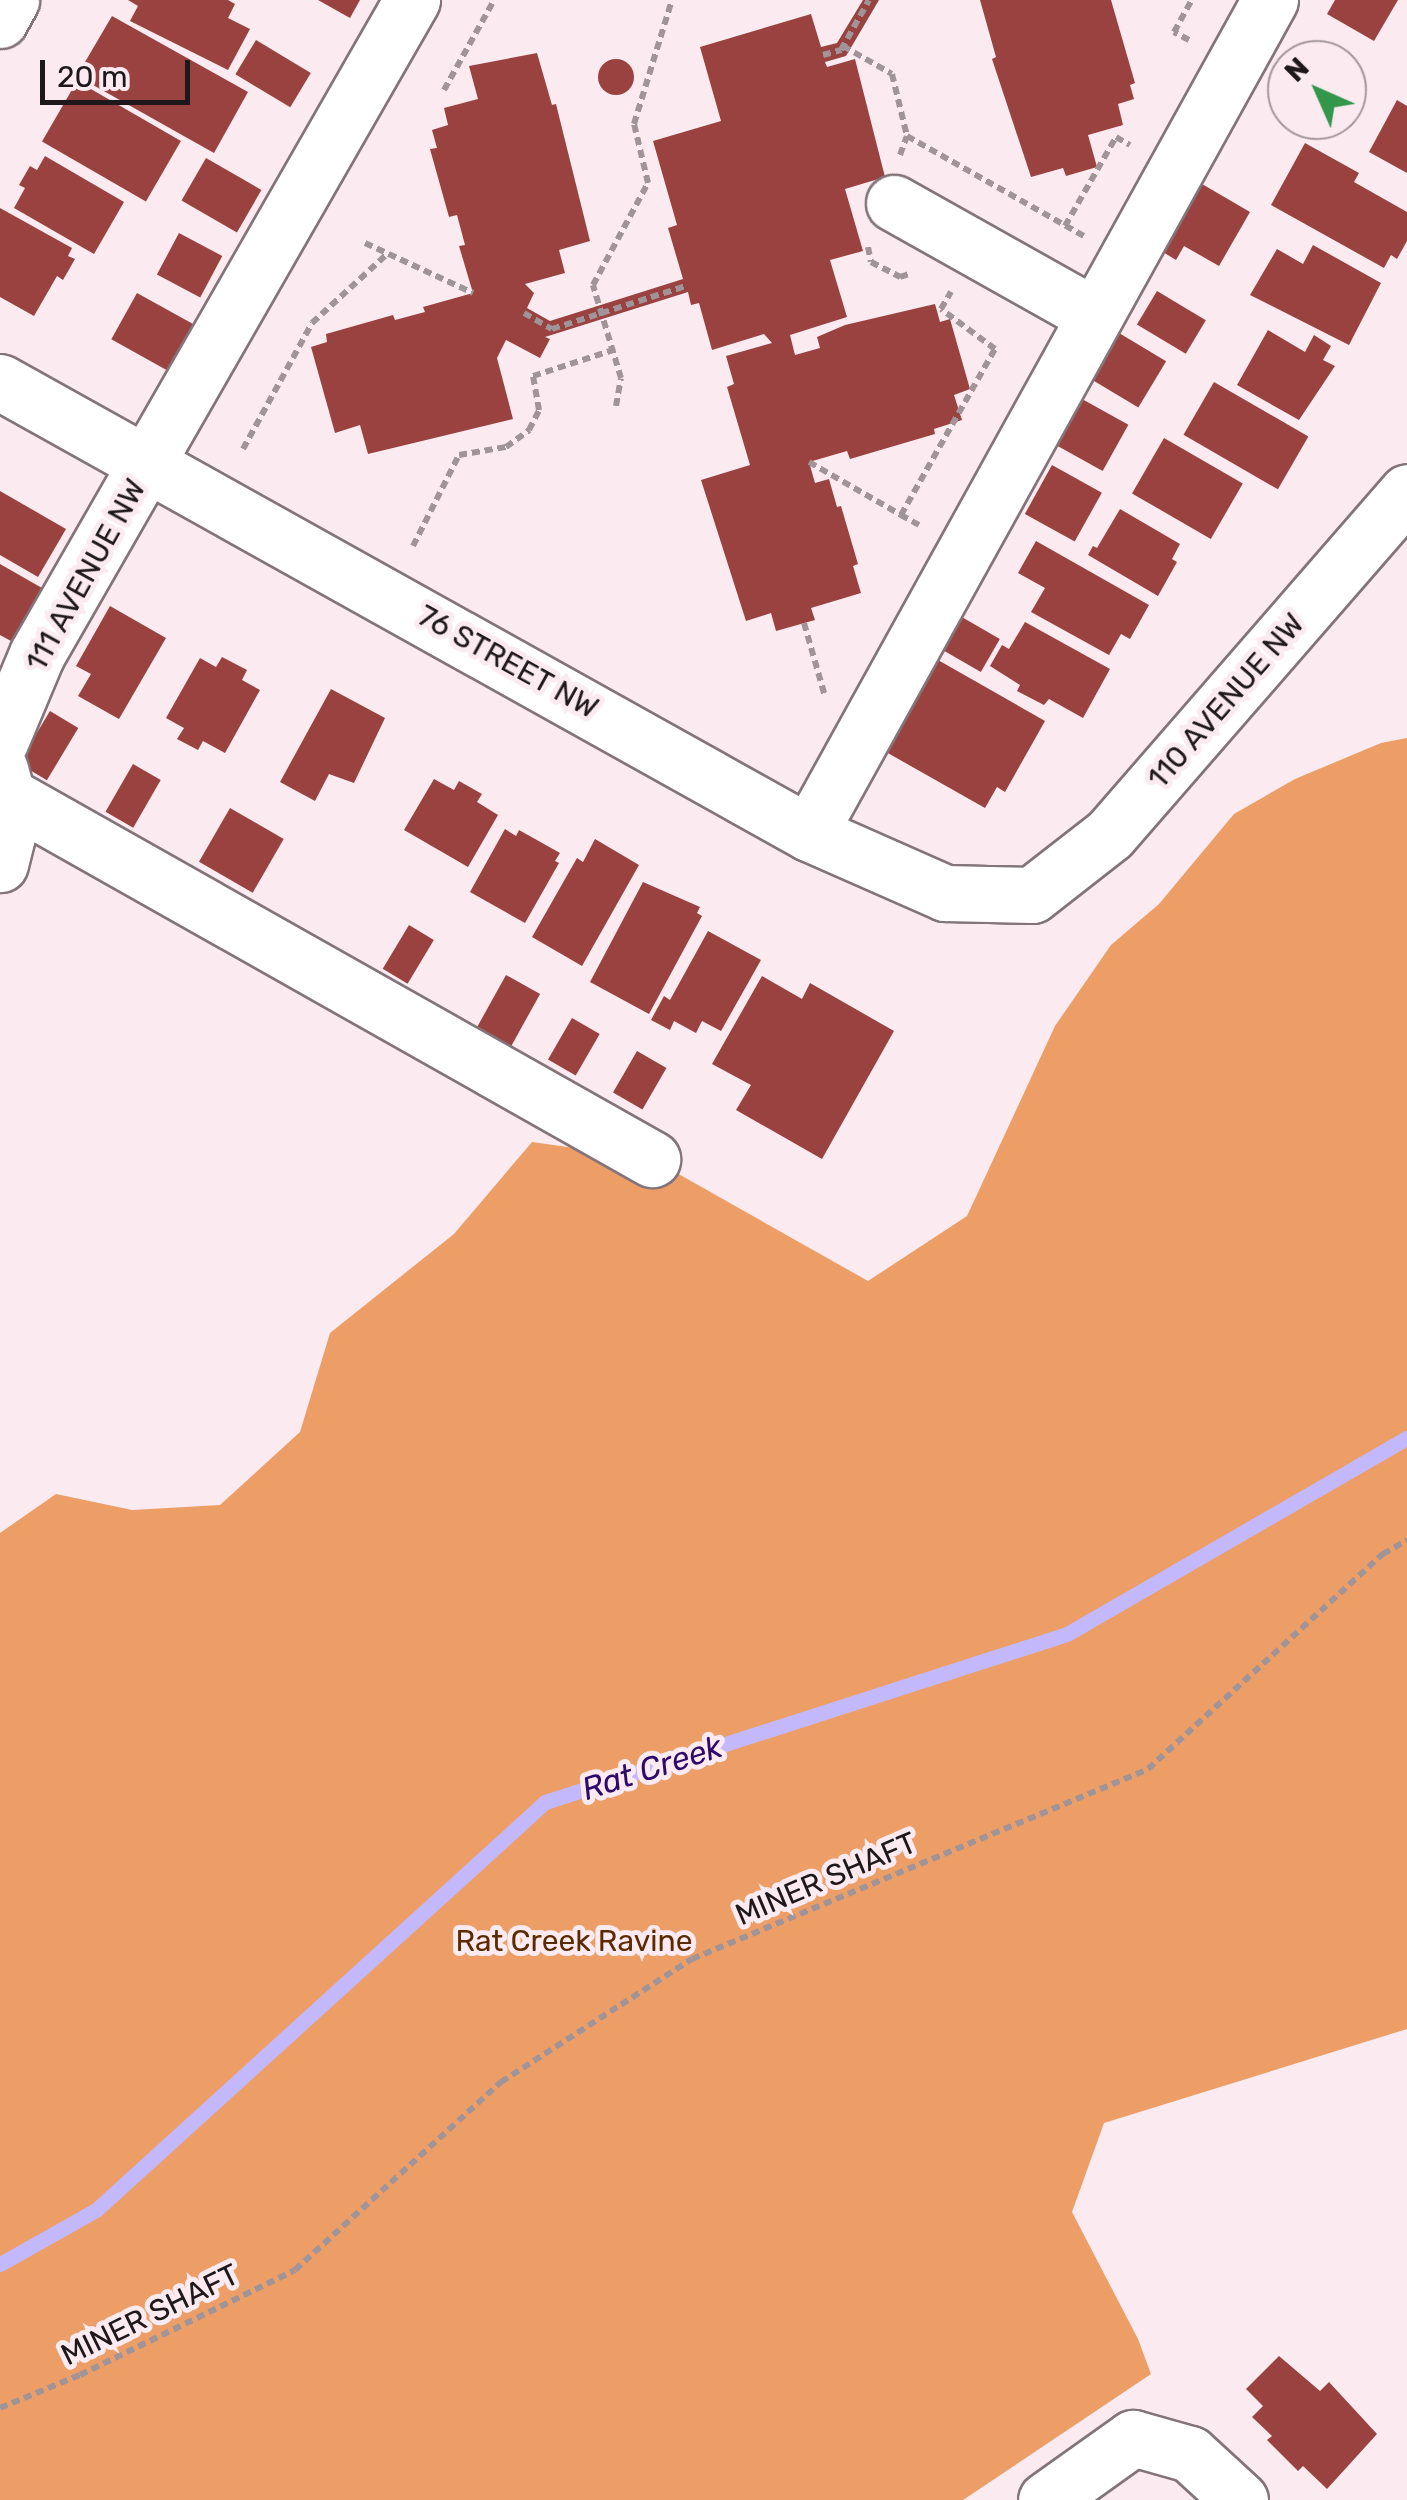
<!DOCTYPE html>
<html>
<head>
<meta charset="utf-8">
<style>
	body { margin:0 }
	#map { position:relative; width:1407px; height:2500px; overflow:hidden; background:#fbeaf0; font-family:Rubik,sans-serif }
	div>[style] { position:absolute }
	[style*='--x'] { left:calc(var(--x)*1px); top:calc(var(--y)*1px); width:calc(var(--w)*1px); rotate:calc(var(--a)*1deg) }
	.forest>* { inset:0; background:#ec9e66 }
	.stream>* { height:15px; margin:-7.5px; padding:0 7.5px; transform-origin:7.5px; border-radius:7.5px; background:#c3b8fb }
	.building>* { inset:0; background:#9a423f; transform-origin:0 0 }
	.round { border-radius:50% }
	.path>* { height:6px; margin-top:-3px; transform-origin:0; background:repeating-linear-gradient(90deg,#a09498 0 8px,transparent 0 13px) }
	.roads { filter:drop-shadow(2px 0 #83747a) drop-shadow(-2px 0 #83747a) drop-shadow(0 2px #83747a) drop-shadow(0 -2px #83747a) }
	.minor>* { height:55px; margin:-27.5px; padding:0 27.5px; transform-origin:27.5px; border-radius:27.5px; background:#fff }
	span { translate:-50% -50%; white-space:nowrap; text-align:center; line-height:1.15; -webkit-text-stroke:10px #fbeaf0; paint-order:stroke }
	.street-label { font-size:30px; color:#1e181a }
	.park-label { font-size:30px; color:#5c2a00 }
	.water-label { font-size:32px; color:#300a6b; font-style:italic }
	.north { position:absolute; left:1267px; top:40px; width:100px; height:100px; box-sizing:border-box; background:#fbeaf0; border:2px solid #a3969a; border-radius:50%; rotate:315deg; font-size:28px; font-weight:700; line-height:40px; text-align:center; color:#1e181a }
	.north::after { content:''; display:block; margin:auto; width:35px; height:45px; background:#34964b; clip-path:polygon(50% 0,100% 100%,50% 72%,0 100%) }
	.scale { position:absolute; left:40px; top:60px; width:150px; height:45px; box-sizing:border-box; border:5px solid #1e181a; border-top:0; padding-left:12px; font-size:30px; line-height:35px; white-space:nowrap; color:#1e181a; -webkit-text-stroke:8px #fbeaf0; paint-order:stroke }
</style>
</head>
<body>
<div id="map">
	<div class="forest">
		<i style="clip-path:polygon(1407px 738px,1407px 2029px,1104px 2123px,1072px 2212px,1138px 2339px,1151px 2374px,963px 2500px,0 2500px,0 1533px,56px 1494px,132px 1510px,220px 1505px,300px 1432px,330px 1333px,454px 1234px,532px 1142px,652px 1159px,868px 1281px,967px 1216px,1055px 1026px,1111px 945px,1159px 904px,1234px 814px,1295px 779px,1381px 743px)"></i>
	</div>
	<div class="stream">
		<i style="--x:0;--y:2264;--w:110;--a:-29.4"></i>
		<i style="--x:96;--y:2210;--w:607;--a:-42.26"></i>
		<i style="--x:545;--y:1802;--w:548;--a:-17.84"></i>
		<i style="--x:1067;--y:1634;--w:392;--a:-30"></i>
	</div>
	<div class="building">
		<i style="clip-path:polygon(128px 0,228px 0,235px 4px,228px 18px,250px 29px,228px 70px,130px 21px,138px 6px)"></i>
		<i style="clip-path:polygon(318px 0,360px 0,350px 18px)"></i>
		<i style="clip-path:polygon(863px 0,879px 0,846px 56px,825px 62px,827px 67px,855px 59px,885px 177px,845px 189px,863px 251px,830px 260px,847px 317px,790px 335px,795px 355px,820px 348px,817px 337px,845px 325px,935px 304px,940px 322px,950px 319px,970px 389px,954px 395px,962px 420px,934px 429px,935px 434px,850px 459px,847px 451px,809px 462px,815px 483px,829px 479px,837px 507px,841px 506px,858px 564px,853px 566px,861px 593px,811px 608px,815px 620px,776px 631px,771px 613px,746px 621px,701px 480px,750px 465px,727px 387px,734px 384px,726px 356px,772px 343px,764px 334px,712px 350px,699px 303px,691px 305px,688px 292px,545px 337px,550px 339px,540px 358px,506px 340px,497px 358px,513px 419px,368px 454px,360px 425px,335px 433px,311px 347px,327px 342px,326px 334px,393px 315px,395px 320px,425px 312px,423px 307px,473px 293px,459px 246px,465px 245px,457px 215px,449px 217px,430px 149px,437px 148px,432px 130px,448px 125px,444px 108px,478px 99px,469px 66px,537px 53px,552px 105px,556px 104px,590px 241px,559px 250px,565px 273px,525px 284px,534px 293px,527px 308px,550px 321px,683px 279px,668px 228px,677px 225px,653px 141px,721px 121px,700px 47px,811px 14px,821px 47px,837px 43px)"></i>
		<i style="clip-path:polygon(980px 0,1111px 0,1135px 83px,1130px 85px,1134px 99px,1118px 104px,1123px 125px,1088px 135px,1097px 167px,1066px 176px,1063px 168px,1031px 177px,992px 59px,996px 57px)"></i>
		<i style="clip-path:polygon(1335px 0,1398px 0,1374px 41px,1327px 14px)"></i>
		<i style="clip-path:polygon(112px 16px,248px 92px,214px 153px,86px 81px,93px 67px,85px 62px)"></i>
		<i style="left:256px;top:40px;width:64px;height:40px;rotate:31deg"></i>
		<i style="clip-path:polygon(1298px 45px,1323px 60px,1289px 60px)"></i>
		<i class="round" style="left:598px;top:59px;width:36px;height:36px"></i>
		<i style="left:77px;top:81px;width:120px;height:70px;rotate:30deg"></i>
		<i style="clip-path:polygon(1397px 100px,1407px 106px,1407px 173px,1369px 152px)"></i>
		<i style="clip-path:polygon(1305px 143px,1359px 173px,1354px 182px,1407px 212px,1407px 241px,1397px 259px,1391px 255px,1384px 268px,1271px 205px)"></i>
		<i style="clip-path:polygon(45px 156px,124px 202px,94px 254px,14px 208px,25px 188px,19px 185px,30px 166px,37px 170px)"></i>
		<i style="left:206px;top:158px;width:64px;height:49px;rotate:30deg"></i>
		<i style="clip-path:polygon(1202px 184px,1250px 212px,1219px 266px,1184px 246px,1176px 260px,1158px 249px,1167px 233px,1172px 236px)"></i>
		<i style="clip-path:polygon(0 208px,72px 248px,68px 256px,75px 259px,63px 280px,57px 276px,34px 316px,0 297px)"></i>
		<i style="left:179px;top:233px;width:49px;height:47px;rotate:28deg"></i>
		<i style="clip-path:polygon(1313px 245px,1381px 283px,1349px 345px,1250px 295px,1277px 249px,1303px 264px)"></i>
		<i style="left:1157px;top:291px;width:57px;height:39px;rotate:31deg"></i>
		<i style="left:137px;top:293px;width:78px;height:53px;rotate:29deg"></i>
		<i style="clip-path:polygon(1268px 330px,1305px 352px,1314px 335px,1331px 346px,1323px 360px,1335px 366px,1299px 420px,1237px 385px)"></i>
		<i style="left:1119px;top:333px;width:55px;height:54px;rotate:31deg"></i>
		<i style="left:1214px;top:382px;width:109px;height:61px;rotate:30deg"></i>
		<i style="left:1082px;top:399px;width:53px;height:53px;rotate:29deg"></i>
		<i style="left:1164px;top:438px;width:91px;height:64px;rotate:30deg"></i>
		<i style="left:1052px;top:465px;width:57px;height:56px;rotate:29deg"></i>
		<i style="clip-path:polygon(0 491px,66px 529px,38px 577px,0 555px)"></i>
		<i style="clip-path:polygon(1120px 509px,1180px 544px,1172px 559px,1177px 562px,1158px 596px,1088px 555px,1093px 546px,1097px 548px)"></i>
		<i style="clip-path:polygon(1036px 541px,1149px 605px,1130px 639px,1121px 634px,1109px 655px,1031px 612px,1045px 588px,1018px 573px)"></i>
		<i style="clip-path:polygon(0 564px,42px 588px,11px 641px,0 635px)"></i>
		<i style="clip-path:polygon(110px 606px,166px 638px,119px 719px,78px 696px,91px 674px,76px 666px)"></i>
		<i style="left:960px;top:616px;width:46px;height:38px;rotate:30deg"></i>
		<i style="clip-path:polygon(1025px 622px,1110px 669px,1083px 718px,1049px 699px,1044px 705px,1017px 691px,1020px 685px,990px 666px,1002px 645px,1009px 649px)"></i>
		<i style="clip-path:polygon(222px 657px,247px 670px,242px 680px,260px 690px,225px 753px,203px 741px,198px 750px,177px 739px,184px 728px,166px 718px,200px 658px,216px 667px)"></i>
		<i style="clip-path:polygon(938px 660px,1045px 721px,1005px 792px,997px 787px,985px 808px,886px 752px)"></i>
		<i style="clip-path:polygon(331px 689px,385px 718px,354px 783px,329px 774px,315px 801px,280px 782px)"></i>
		<i style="left:50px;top:711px;width:33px;height:61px;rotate:31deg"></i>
		<i style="left:133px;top:764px;width:32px;height:55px;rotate:30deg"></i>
		<i style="clip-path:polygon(434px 779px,454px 790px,459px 781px,482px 794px,477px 802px,498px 815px,468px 867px,404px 830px)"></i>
		<i style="left:230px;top:808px;width:62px;height:62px;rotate:30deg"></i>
		<i style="clip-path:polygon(505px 829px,516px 836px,519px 830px,560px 853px,555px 861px,559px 863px,525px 923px,470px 892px)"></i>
		<i style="clip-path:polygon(595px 839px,639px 865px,582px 966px,532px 937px,577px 858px,583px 862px)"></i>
		<i style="clip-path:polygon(643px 882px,700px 907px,697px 913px,702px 916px,649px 1014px,590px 982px)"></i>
		<i style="left:409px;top:925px;width:29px;height:51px;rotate:31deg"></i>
		<i style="clip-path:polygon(708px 931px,761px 960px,721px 1031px,702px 1021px,696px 1033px,674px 1021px,670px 1030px,651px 1020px,664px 996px,670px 1000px)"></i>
		<i style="left:506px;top:975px;width:39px;height:60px;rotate:29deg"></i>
		<i style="clip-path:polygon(762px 976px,802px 999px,810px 983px,894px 1031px,822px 1159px,736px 1110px,751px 1085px,712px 1064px)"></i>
		<i style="left:572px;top:1018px;width:32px;height:48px;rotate:30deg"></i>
		<i style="left:637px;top:1051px;width:34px;height:48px;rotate:30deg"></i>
		<i style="clip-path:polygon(1279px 2356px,1320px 2391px,1329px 2382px,1377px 2434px,1327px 2489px,1303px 2466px,1298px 2471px,1267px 2440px,1272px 2436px,1252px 2417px,1263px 2406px,1246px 2389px)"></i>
	</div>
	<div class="path">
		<i style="--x:1189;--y:40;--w:17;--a:-152"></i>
		<i style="--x:1174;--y:32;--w:37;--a:-61"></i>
		<i style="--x:843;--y:46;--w:56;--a:29.7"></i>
		<i style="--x:892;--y:74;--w:64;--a:76.4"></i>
		<i style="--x:907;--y:136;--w:203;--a:29.5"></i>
		<i style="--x:823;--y:55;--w:19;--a:-16"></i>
		<i style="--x:841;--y:50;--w:57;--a:-60.8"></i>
		<i style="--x:444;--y:90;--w:103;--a:-60.9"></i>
		<i style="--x:900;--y:155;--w:20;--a:-70"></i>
		<i style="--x:1065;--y:226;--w:103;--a:-60.2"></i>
		<i style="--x:1116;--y:137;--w:16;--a:30"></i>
		<i style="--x:365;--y:243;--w:119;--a:24.8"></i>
		<i style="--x:868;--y:247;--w:15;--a:79"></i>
		<i style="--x:871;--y:262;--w:33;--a:27"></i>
		<i style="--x:900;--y:277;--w:9;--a:-18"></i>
		<i style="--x:524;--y:313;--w:32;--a:30"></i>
		<i style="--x:552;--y:329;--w:141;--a:-17.8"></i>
		<i style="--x:616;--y:406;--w:28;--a:-80"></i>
		<i style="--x:621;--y:378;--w:97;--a:-106.8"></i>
		<i style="--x:593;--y:285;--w:116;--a:-61.7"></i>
		<i style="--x:648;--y:183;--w:61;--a:-103.3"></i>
		<i style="--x:634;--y:124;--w:130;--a:-73"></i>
		<i style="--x:243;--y:449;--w:144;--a:-61.3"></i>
		<i style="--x:312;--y:323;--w:102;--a:-42.6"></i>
		<i style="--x:809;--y:462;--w:106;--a:29.9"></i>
		<i style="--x:919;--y:525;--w:21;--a:-151"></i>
		<i style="--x:901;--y:515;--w:191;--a:-60.5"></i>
		<i style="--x:995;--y:349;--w:67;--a:-143.5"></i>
		<i style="--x:941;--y:309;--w:20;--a:-60"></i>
		<i style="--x:413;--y:546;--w:102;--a:-63.2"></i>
		<i style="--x:459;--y:455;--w:48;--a:-9.7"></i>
		<i style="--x:506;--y:447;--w:29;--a:-36"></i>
		<i style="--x:529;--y:430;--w:22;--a:-63"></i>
		<i style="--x:539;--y:410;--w:35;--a:-100"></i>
		<i style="--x:533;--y:376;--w:84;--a:-18"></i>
		<i style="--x:804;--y:623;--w:76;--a:74"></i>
		<i style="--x:0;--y:2408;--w:87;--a:-22.4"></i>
		<i style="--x:80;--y:2375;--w:239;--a:-26"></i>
		<i style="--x:295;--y:2270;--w:279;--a:-42.4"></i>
		<i style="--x:501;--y:2082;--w:227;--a:-32.8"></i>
		<i style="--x:692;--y:1959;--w:494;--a:-22.6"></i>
		<i style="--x:1148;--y:1769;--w:319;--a:-42.5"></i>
		<i style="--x:1383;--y:1554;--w:28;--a:-30"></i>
	</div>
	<div class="roads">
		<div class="minor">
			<i style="--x:0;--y:20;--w:23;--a:-61"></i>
			<i style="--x:894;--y:203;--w:227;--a:29.3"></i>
			<i style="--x:0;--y:382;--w:926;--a:29.14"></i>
			<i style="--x:809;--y:833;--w:149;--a:23.8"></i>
			<i style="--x:945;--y:893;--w:87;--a:1.3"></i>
			<i style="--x:1032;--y:895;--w:99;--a:-38"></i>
			<i style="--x:1110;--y:834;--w:453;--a:-49"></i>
			<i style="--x:0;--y:742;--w:95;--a:-67.2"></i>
			<i style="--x:37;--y:654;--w:754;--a:-60.17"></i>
			<i style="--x:0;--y:769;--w:27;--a:75"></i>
			<i style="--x:7;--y:795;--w:41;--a:90"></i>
			<i style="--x:7;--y:836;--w:29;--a:104"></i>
			<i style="--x:7;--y:795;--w:741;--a:29.44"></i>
			<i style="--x:809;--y:833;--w:952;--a:-61.04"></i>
			<i style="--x:1046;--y:2500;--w:107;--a:-35.5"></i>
			<i style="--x:1133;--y:2438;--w:59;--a:15.7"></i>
			<i style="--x:1190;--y:2454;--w:68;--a:42.6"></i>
		</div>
	</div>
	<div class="street-label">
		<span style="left:86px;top:575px;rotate:-61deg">111 AVENUE NW</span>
		<span style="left:508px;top:662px;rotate:29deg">76 STREET NW</span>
		<span style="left:1226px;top:701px;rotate:-49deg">110 AVENUE NW</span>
		<span style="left:826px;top:1879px;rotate:-23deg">MINER SHAFT</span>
		<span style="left:150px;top:2315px;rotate:-26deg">MINER SHAFT</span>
	</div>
	<div class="park-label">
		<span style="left:574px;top:1941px">Rat Creek Ravine</span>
	</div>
	<div class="water-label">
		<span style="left:652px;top:1768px;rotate:-18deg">Rat Creek</span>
	</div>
	<div class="north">N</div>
	<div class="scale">20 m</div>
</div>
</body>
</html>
